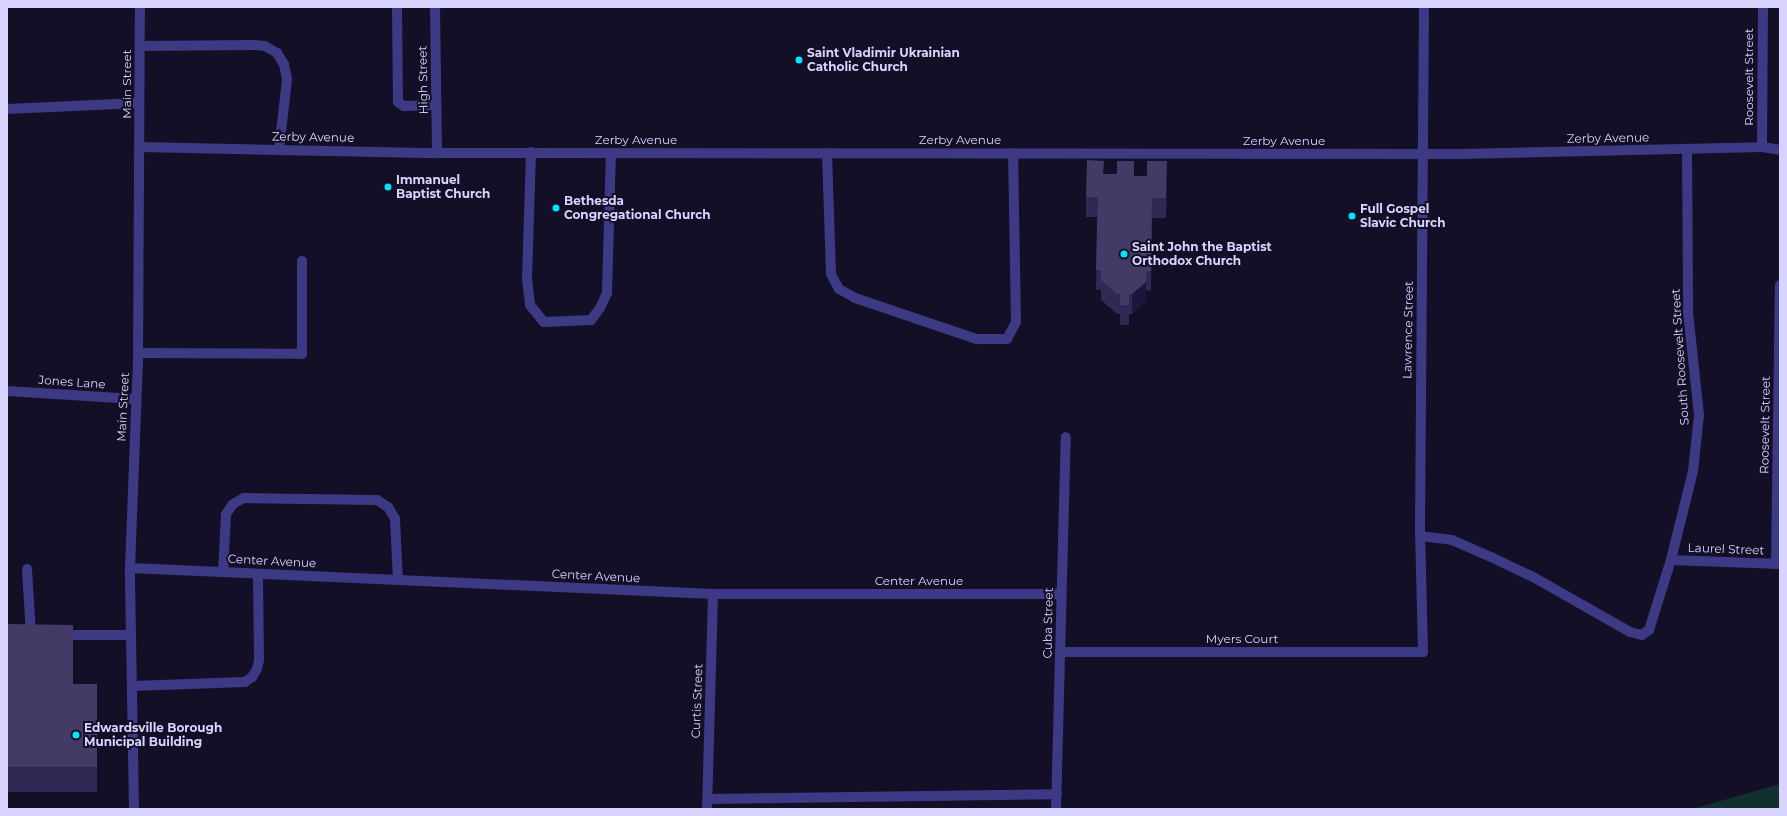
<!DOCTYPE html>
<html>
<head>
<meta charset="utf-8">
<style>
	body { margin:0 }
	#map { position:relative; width:1787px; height:816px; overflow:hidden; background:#130f26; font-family:Montserrat,sans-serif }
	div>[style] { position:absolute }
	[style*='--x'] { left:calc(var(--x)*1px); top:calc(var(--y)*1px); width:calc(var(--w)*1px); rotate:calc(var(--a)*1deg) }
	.green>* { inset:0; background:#12302f }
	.service>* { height:10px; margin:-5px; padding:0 5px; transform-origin:5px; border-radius:5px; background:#3d3a85 }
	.minor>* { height:10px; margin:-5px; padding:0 5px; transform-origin:5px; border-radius:5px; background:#3d3a85 }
	.tertiary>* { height:10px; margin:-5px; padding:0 5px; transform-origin:5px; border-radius:5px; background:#3d3a85 }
	.wall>* { inset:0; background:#312854 }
	.shaded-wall>* { inset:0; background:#1d163a }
	.building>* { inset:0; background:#433a66 }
	.dots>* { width:11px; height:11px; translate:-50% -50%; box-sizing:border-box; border:2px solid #130f26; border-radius:50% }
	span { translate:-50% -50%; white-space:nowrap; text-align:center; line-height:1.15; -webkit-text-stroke:4px #130f26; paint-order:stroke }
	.poi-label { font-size:12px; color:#d9d4ff; font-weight:700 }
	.left { translate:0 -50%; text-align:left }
	.street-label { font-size:12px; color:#d9d4ff }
	.frame { position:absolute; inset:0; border:8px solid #d9d4ff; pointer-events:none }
</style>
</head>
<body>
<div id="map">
	<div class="green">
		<i style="clip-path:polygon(1780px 784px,1780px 809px,1692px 809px)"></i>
	</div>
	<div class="service">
		<i style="--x:397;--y:7;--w:95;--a:89.4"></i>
		<i style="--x:398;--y:102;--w:7;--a:34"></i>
		<i style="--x:404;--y:106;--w:32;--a:-2"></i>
		<i style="--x:140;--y:46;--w:114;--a:-0.5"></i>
		<i style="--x:254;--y:45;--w:11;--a:5"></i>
		<i style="--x:265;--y:46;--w:14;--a:30"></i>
		<i style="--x:277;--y:53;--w:13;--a:58"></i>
		<i style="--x:284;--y:64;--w:16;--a:79"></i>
		<i style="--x:287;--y:80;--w:69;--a:96.6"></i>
		<i style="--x:531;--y:152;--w:127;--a:91.8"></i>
		<i style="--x:527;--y:279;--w:26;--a:83"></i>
		<i style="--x:530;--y:305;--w:22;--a:51"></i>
		<i style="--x:544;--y:322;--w:47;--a:-2.4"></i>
		<i style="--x:591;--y:320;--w:15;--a:-53"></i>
		<i style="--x:600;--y:308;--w:17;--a:-65"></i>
		<i style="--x:607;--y:293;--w:140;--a:-88.4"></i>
		<i style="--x:827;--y:153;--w:121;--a:88.1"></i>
		<i style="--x:831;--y:274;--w:17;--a:62"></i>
		<i style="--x:839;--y:289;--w:18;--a:29"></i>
		<i style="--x:855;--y:298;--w:129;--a:18.6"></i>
		<i style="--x:977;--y:339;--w:30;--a:0"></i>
		<i style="--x:1007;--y:339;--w:19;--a:-62"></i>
		<i style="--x:1016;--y:322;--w:169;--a:-91"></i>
		<i style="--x:138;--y:353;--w:164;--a:0.3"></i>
		<i style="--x:302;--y:354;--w:93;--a:-90"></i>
		<i style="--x:1420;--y:536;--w:32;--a:7"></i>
		<i style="--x:1452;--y:540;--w:43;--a:23.6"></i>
		<i style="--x:1491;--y:557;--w:49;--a:25.5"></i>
		<i style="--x:1535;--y:578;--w:109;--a:29.6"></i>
		<i style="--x:1630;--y:632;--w:12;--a:14"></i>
		<i style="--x:1642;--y:635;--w:9;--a:-36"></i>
		<i style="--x:1649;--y:630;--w:73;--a:-72.6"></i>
		<i style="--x:27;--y:569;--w:65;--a:86.5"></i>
		<i style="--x:223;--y:572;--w:58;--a:-87"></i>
		<i style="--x:226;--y:514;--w:12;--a:-55"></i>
		<i style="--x:233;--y:504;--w:13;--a:-29"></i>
		<i style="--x:244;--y:498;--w:133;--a:0.9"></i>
		<i style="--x:377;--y:500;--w:13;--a:32"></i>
		<i style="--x:388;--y:507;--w:14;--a:60"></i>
		<i style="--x:395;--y:519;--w:61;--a:87.2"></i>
		<i style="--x:59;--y:635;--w:72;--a:0"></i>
		<i style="--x:132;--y:686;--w:113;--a:-2"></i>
		<i style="--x:245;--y:682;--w:9;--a:-36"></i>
		<i style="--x:252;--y:677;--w:9;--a:-58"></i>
		<i style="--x:257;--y:669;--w:9;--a:-77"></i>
		<i style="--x:259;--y:660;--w:86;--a:-90.7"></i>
		<i style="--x:708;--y:799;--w:349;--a:-0.8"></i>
	</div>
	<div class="minor">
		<i style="--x:435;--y:7;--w:146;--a:89.2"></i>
		<i style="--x:7;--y:109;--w:132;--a:-2.6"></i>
		<i style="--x:140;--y:147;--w:297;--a:1.2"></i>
		<i style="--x:437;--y:153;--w:1022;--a:0.06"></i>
		<i style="--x:1459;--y:154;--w:303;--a:-1.3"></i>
		<i style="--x:1762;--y:147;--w:18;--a:9"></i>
		<i style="--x:1762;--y:147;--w:140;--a:-89.6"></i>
		<i style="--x:1687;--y:149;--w:163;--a:89.6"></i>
		<i style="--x:1688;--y:312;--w:104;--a:83.9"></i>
		<i style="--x:1699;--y:415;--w:56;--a:96.1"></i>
		<i style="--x:1693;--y:471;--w:92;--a:103.9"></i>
		<i style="--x:1671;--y:560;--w:109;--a:2.1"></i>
		<i style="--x:7;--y:391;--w:128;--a:3.6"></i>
		<i style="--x:1776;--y:564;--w:279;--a:-89.2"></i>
		<i style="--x:130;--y:568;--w:584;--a:2.55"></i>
		<i style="--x:713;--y:594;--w:348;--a:0"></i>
		<i style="--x:1061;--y:652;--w:362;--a:0"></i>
		<i style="--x:1423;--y:652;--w:123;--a:-91.4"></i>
		<i style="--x:1420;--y:529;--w:522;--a:-89.56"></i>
		<i style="--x:707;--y:809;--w:215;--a:-88.4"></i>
		<i style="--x:1056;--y:809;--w:372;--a:-88.5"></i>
	</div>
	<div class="tertiary">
		<i style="--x:134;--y:809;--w:241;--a:-91"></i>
		<i style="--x:130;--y:568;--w:204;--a:-87.8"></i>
		<i style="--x:138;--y:364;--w:357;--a:-89.7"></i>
	</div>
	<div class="wall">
		<i style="clip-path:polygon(1104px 174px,1134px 176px,1167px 181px,1166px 218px,1152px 218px,1151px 291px,1146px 290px,1146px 301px,1132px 314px,1129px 314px,1129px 325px,1120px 325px,1120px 314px,1117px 314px,1101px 300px,1101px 290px,1096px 290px,1097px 217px,1086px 217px,1086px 197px)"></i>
		<i style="clip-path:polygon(7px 624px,73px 684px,97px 684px,97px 792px,7px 792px)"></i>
	</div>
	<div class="shaded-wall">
		<i style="clip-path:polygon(1167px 161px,1167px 181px,1166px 218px,1166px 198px)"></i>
		<i style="clip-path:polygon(1152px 198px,1152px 218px,1151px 291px,1151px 271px)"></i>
		<i style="clip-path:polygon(1146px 271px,1146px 301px,1132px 314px,1132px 294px)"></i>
	</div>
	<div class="building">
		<i style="clip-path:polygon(1087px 160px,1104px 161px,1103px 174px,1117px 174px,1117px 161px,1134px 161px,1134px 176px,1147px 176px,1147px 161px,1167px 161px,1166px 198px,1152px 198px,1151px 271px,1146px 271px,1146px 282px,1132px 294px,1129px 294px,1129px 305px,1120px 305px,1120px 294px,1117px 294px,1101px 280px,1101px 270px,1096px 270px,1098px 197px,1086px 197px)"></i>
		<i style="clip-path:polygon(7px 624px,73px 625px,73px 684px,97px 684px,97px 767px,7px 767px)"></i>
	</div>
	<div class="dots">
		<i style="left:799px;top:60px;background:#00e5ff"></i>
		<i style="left:388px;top:187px;background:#00e5ff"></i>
		<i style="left:556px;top:208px;background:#00e5ff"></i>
		<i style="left:1352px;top:216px;background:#00e5ff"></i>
		<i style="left:1124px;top:254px;background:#00e5ff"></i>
		<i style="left:76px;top:735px;background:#00e5ff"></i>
	</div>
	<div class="poi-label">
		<span class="left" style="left:807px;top:60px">Saint Vladimir Ukrainian<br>Catholic Church</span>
		<span class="left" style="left:396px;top:187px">Immanuel<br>Baptist Church</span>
		<span class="left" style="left:564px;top:208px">Bethesda<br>Congregational Church</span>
		<span class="left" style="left:1360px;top:216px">Full Gospel<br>Slavic Church</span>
		<span class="left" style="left:1132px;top:254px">Saint John the Baptist<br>Orthodox Church</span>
		<span class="left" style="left:84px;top:735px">Edwardsville Borough<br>Municipal Building</span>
	</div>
	<div class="street-label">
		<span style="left:1749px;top:77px;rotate:-90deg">Roosevelt Street</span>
		<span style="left:423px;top:80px;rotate:-91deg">High Street</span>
		<span style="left:127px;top:84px;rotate:-90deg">Main Street</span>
		<span style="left:313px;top:137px;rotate:1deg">Zerby Avenue</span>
		<span style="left:1608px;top:138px;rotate:-1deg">Zerby Avenue</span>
		<span style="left:636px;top:140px">Zerby Avenue</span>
		<span style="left:960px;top:140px">Zerby Avenue</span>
		<span style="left:1284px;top:141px">Zerby Avenue</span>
		<span style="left:1408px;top:330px;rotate:-89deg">Lawrence Street</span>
		<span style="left:1680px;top:357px;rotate:-94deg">South Roosevelt Street</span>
		<span style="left:72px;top:382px;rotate:4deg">Jones Lane</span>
		<span style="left:123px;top:407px;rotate:-87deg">Main Street</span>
		<span style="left:1765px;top:425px;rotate:-89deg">Roosevelt Street</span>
		<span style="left:1726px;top:549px;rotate:2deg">Laurel Street</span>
		<span style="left:272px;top:561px;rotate:3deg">Center Avenue</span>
		<span style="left:596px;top:576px;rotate:3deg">Center Avenue</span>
		<span style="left:919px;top:581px">Center Avenue</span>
		<span style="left:1048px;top:623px;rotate:-89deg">Cuba Street</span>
		<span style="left:1242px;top:639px">Myers Court</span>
		<span style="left:697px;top:701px;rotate:-88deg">Curtis Street</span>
	</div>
	<div class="frame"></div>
</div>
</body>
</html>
